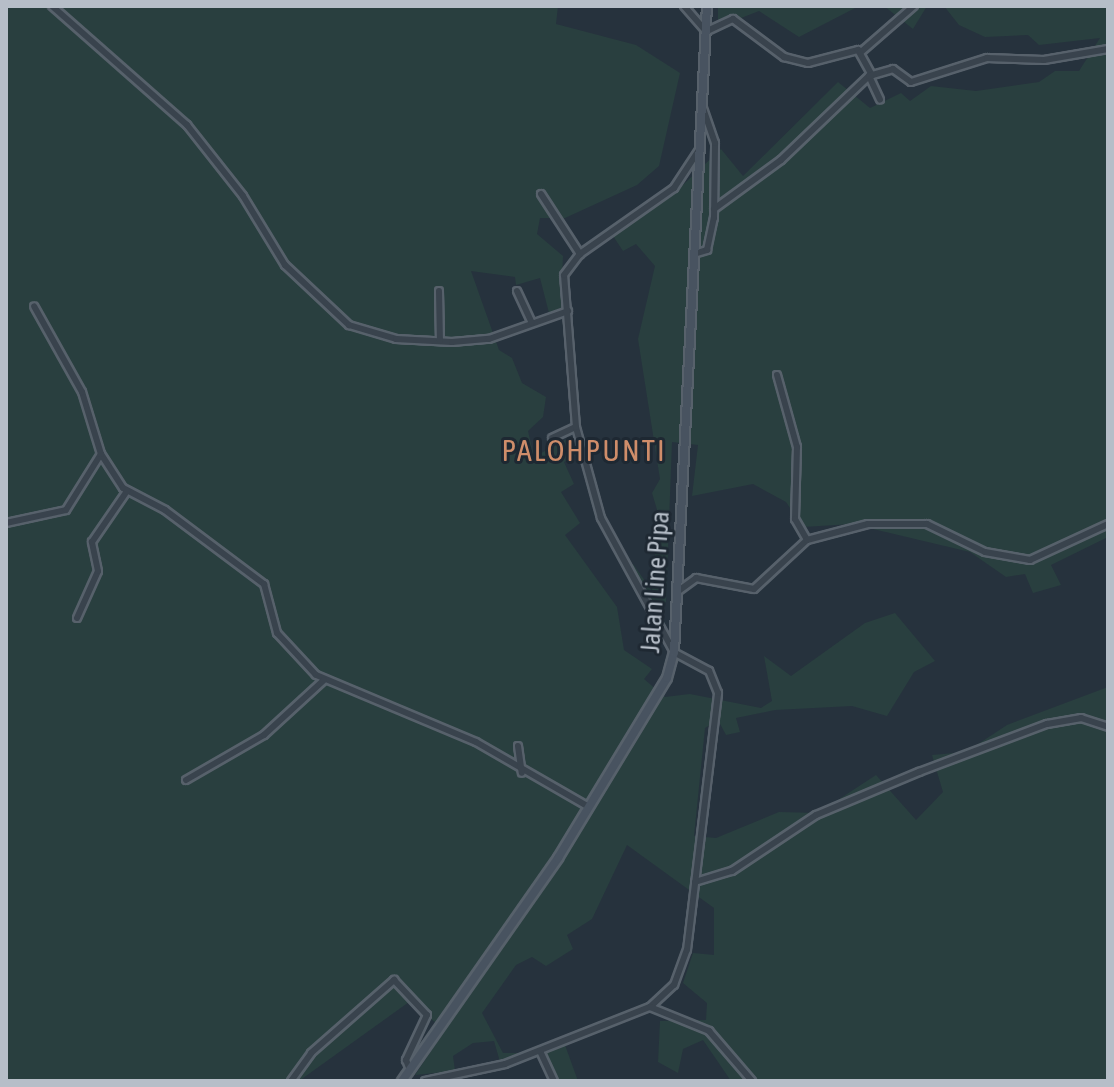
<!DOCTYPE html>
<html>
<head>
<meta charset="utf-8">
<style>
	body { margin:0 }
	#map { position:relative; width:1114px; height:1087px; overflow:hidden; background:#26323d; font-family:"Asap Condensed",sans-serif }
	div>[style] { position:absolute }
	[style*='--x'] { left:calc(var(--x)*1px); top:calc(var(--y)*1px); width:calc(var(--w)*1px); rotate:calc(var(--a)*1deg) }
	.green>* { inset:0; background:#293f3f }
	.roads { filter:drop-shadow(2px 0 #57616b) drop-shadow(-2px 0 #57616b) drop-shadow(0 2px #57616b) drop-shadow(0 -2px #57616b) }
	.minor>* { height:6px; margin:-3px; padding:0 3px; transform-origin:3px; border-radius:3px; background:#39434d }
	.secondary>* { height:8px; margin:-4px; padding:0 4px; transform-origin:4px; border-radius:4px; background:#485360 }
	span { translate:-50% -50%; white-space:nowrap; text-align:center; line-height:1.15; -webkit-text-stroke:6px #1e2832; paint-order:stroke }
	.street-label { font-size:26px; color:#b6bec8 }
	.quarter-label { font-size:30px; color:#cf8d6a; letter-spacing:2px }
	.frame { position:absolute; inset:0; border:8px solid #b6bec8; pointer-events:none }
</style>
</head>
<body>
<div id="map">
	<div class="green">
		<i style="clip-path:polygon(6px 6px,558px 6px,556px 24px,636px 45px,680px 73px,659px 166px,637px 185px,565px 218px,540px 218px,537px 234px,563px 256px,561px 308px,549px 313px,540px 278px,516px 285px,515px 277px,471px 271px,499px 350px,512px 358px,522px 383px,546px 397px,543px 417px,528px 431px,534px 457px,567px 439px,575px 456px,564px 462px,574px 484px,561px 492px,580px 523px,565px 535px,617px 607px,624px 650px,652px 669px,644px 679px,665px 697px,690px 694px,761px 708px,772px 701px,764px 656px,791px 676px,865px 623px,895px 613px,935px 661px,914px 672px,887px 716px,852px 706px,775px 710px,736px 718px,740px 732px,726px 735px,718px 720px,705px 728px,694px 836px,716px 838px,779px 812px,818px 813px,876px 775px,916px 820px,943px 792px,932px 755px,966px 752px,1007px 725px,1108px 687px,1108px 1081px,731px 1081px,703px 1040px,683px 1049px,678px 1073px,658px 1062px,660px 1021px,706px 1020px,707px 1003px,683px 983px,693px 953px,714px 955px,714px 908px,627px 845px,592px 919px,567px 935px,573px 949px,546px 966px,532px 957px,516px 965px,482px 1013px,503px 1053px,520px 1053px,500px 1062px,494px 1041px,473px 1043px,453px 1056px,455px 1071px,415px 1075px,445px 1030px,409px 1002px,299px 1081px,6px 1081px)"></i>
		<i style="clip-path:polygon(718px 6px,859px 6px,799px 37px,759px 11px,718px 27px)"></i>
		<i style="clip-path:polygon(884px 6px,927px 6px,913px 29px)"></i>
		<i style="clip-path:polygon(944px 6px,1108px 6px,1108px 537px,1051px 565px,1061px 585px,1033px 593px,1025px 574px,1006px 577px,970px 552px,852px 524px,803px 527px,786px 502px,753px 484px,692px 496px,698px 445px,672px 442px,666px 602px,652px 609px,631px 571px,633px 564px,652px 591px,658px 513px,652px 493px,660px 479px,638px 339px,655px 266px,636px 244px,623px 251px,611px 233px,668px 199px,721px 149px,743px 176px,838px 82px,870px 108px,901px 93px,910px 101px,931px 86px,976px 91px,1039px 82px,1055px 71px,1079px 71px,1100px 38px,1039px 45px,1028px 35px,985px 37px,959px 25px)"></i>
		<i style="clip-path:polygon(565px 1045px,578px 1081px,551px 1081px,541px 1054px)"></i>
	</div>
	<div class="roads">
		<div class="minor">
			<i style="--x:52;--y:6;--w:180;--a:41.4"></i>
			<i style="--x:187;--y:125;--w:90;--a:51.7"></i>
			<i style="--x:243;--y:196;--w:81;--a:58.7"></i>
			<i style="--x:285;--y:265;--w:88;--a:43.2"></i>
			<i style="--x:349;--y:325;--w:49;--a:16.6"></i>
			<i style="--x:396;--y:339;--w:56;--a:3.1"></i>
			<i style="--x:452;--y:342;--w:37;--a:-5"></i>
			<i style="--x:489;--y:339;--w:84;--a:-19.5"></i>
			<i style="--x:684;--y:6;--w:32;--a:49"></i>
			<i style="--x:705;--y:32;--w:31;--a:-25"></i>
			<i style="--x:733;--y:19;--w:64;--a:36.7"></i>
			<i style="--x:784;--y:57;--w:25;--a:14"></i>
			<i style="--x:808;--y:63;--w:52;--a:-14.6"></i>
			<i style="--x:858;--y:50;--w:29;--a:61"></i>
			<i style="--x:861;--y:52;--w:70;--a:-41"></i>
			<i style="--x:869;--y:76;--w:26;--a:65"></i>
			<i style="--x:541;--y:194;--w:72;--a:57"></i>
			<i style="--x:714;--y:209;--w:83;--a:-36.2"></i>
			<i style="--x:781;--y:160;--w:122;--a:-43.7"></i>
			<i style="--x:869;--y:76;--w:25;--a:-16"></i>
			<i style="--x:893;--y:69;--w:22;--a:36"></i>
			<i style="--x:911;--y:82;--w:80;--a:-17.5"></i>
			<i style="--x:987;--y:58;--w:57;--a:2"></i>
			<i style="--x:1044;--y:60;--w:65;--a:-9.8"></i>
			<i style="--x:694;--y:254;--w:14;--a:-17"></i>
			<i style="--x:707;--y:250;--w:33;--a:-78"></i>
			<i style="--x:714;--y:218;--w:75;--a:-89.2"></i>
			<i style="--x:715;--y:143;--w:36;--a:-109"></i>
			<i style="--x:439;--y:291;--w:50;--a:88.9"></i>
			<i style="--x:517;--y:291;--w:35;--a:65"></i>
			<i style="--x:777;--y:375;--w:75;--a:74.5"></i>
			<i style="--x:797;--y:447;--w:72;--a:91.6"></i>
			<i style="--x:795;--y:519;--w:24;--a:60"></i>
			<i style="--x:552;--y:438;--w:26;--a:-25"></i>
			<i style="--x:101;--y:454;--w:40;--a:57.1"></i>
			<i style="--x:123;--y:488;--w:47;--a:27.6"></i>
			<i style="--x:165;--y:510;--w:124;--a:36.8"></i>
			<i style="--x:264;--y:584;--w:51;--a:75.1"></i>
			<i style="--x:277;--y:633;--w:57;--a:47.1"></i>
			<i style="--x:316;--y:675;--w:173;--a:22.7"></i>
			<i style="--x:476;--y:742;--w:130;--a:29.9"></i>
			<i style="--x:6;--y:523;--w:61;--a:-12.2"></i>
			<i style="--x:66;--y:510;--w:66;--a:-58"></i>
			<i style="--x:101;--y:454;--w:65;--a:-107"></i>
			<i style="--x:82;--y:392;--w:98;--a:-119.2"></i>
			<i style="--x:677;--y:592;--w:24;--a:-36"></i>
			<i style="--x:696;--y:578;--w:59;--a:10.7"></i>
			<i style="--x:754;--y:589;--w:72;--a:-42.8"></i>
			<i style="--x:807;--y:540;--w:63;--a:-14.7"></i>
			<i style="--x:868;--y:524;--w:59;--a:0"></i>
			<i style="--x:927;--y:524;--w:64;--a:25.8"></i>
			<i style="--x:985;--y:552;--w:46;--a:10.1"></i>
			<i style="--x:1030;--y:560;--w:86;--a:-24.8"></i>
			<i style="--x:77;--y:618;--w:51;--a:-65.9"></i>
			<i style="--x:98;--y:571;--w:30;--a:-102"></i>
			<i style="--x:92;--y:542;--w:62;--a:-55.5"></i>
			<i style="--x:518;--y:746;--w:27;--a:82"></i>
			<i style="--x:186;--y:780;--w:90;--a:-30"></i>
			<i style="--x:264;--y:735;--w:81;--a:-42.5"></i>
			<i style="--x:695;--y:882;--w:39;--a:-17"></i>
			<i style="--x:732;--y:871;--w:101;--a:-33.7"></i>
			<i style="--x:816;--y:815;--w:112;--a:-22.7"></i>
			<i style="--x:919;--y:772;--w:137;--a:-20.6"></i>
			<i style="--x:1047;--y:724;--w:35;--a:-10"></i>
			<i style="--x:1081;--y:718;--w:28;--a:18"></i>
			<i style="--x:650;--y:1007;--w:33;--a:-43"></i>
			<i style="--x:674;--y:985;--w:37;--a:-70"></i>
			<i style="--x:687;--y:950;--w:259;--a:-83.1"></i>
			<i style="--x:718;--y:693;--w:24;--a:-112"></i>
			<i style="--x:709;--y:671;--w:40;--a:-152"></i>
			<i style="--x:674;--y:652;--w:153;--a:-118.6"></i>
			<i style="--x:601;--y:518;--w:94;--a:-105.4"></i>
			<i style="--x:576;--y:427;--w:152;--a:-94.5"></i>
			<i style="--x:564;--y:275;--w:26;--a:-53"></i>
			<i style="--x:580;--y:254;--w:115;--a:-35.1"></i>
			<i style="--x:674;--y:188;--w:45;--a:-56.7"></i>
			<i style="--x:540;--y:1051;--w:33;--a:65"></i>
			<i style="--x:291;--y:1081;--w:34;--a:-54"></i>
			<i style="--x:311;--y:1053;--w:111;--a:-41.3"></i>
			<i style="--x:394;--y:980;--w:48;--a:46.7"></i>
			<i style="--x:427;--y:1015;--w:50;--a:115"></i>
			<i style="--x:406;--y:1060;--w:11;--a:68"></i>
			<i style="--x:425;--y:1081;--w:82;--a:-12"></i>
			<i style="--x:505;--y:1064;--w:156;--a:-21.5"></i>
			<i style="--x:650;--y:1007;--w:64;--a:22.1"></i>
			<i style="--x:709;--y:1031;--w:66;--a:49.3"></i>
		</div>
		<div class="secondary">
			<i style="--x:402;--y:1081;--w:272;--a:-55"></i>
			<i style="--x:558;--y:858;--w:210;--a:-58.8"></i>
			<i style="--x:667;--y:678;--w:27;--a:-75"></i>
			<i style="--x:674;--y:652;--w:647;--a:-87.08"></i>
		</div>
	</div>
	<div class="street-label">
		<span style="left:656px;top:582px;rotate:-86deg">Jalan Line Pipa</span>
	</div>
	<div class="quarter-label">
		<span style="left:584px;top:450px">PALOHPUNTI</span>
	</div>
	<div class="frame"></div>
</div>
</body>
</html>
